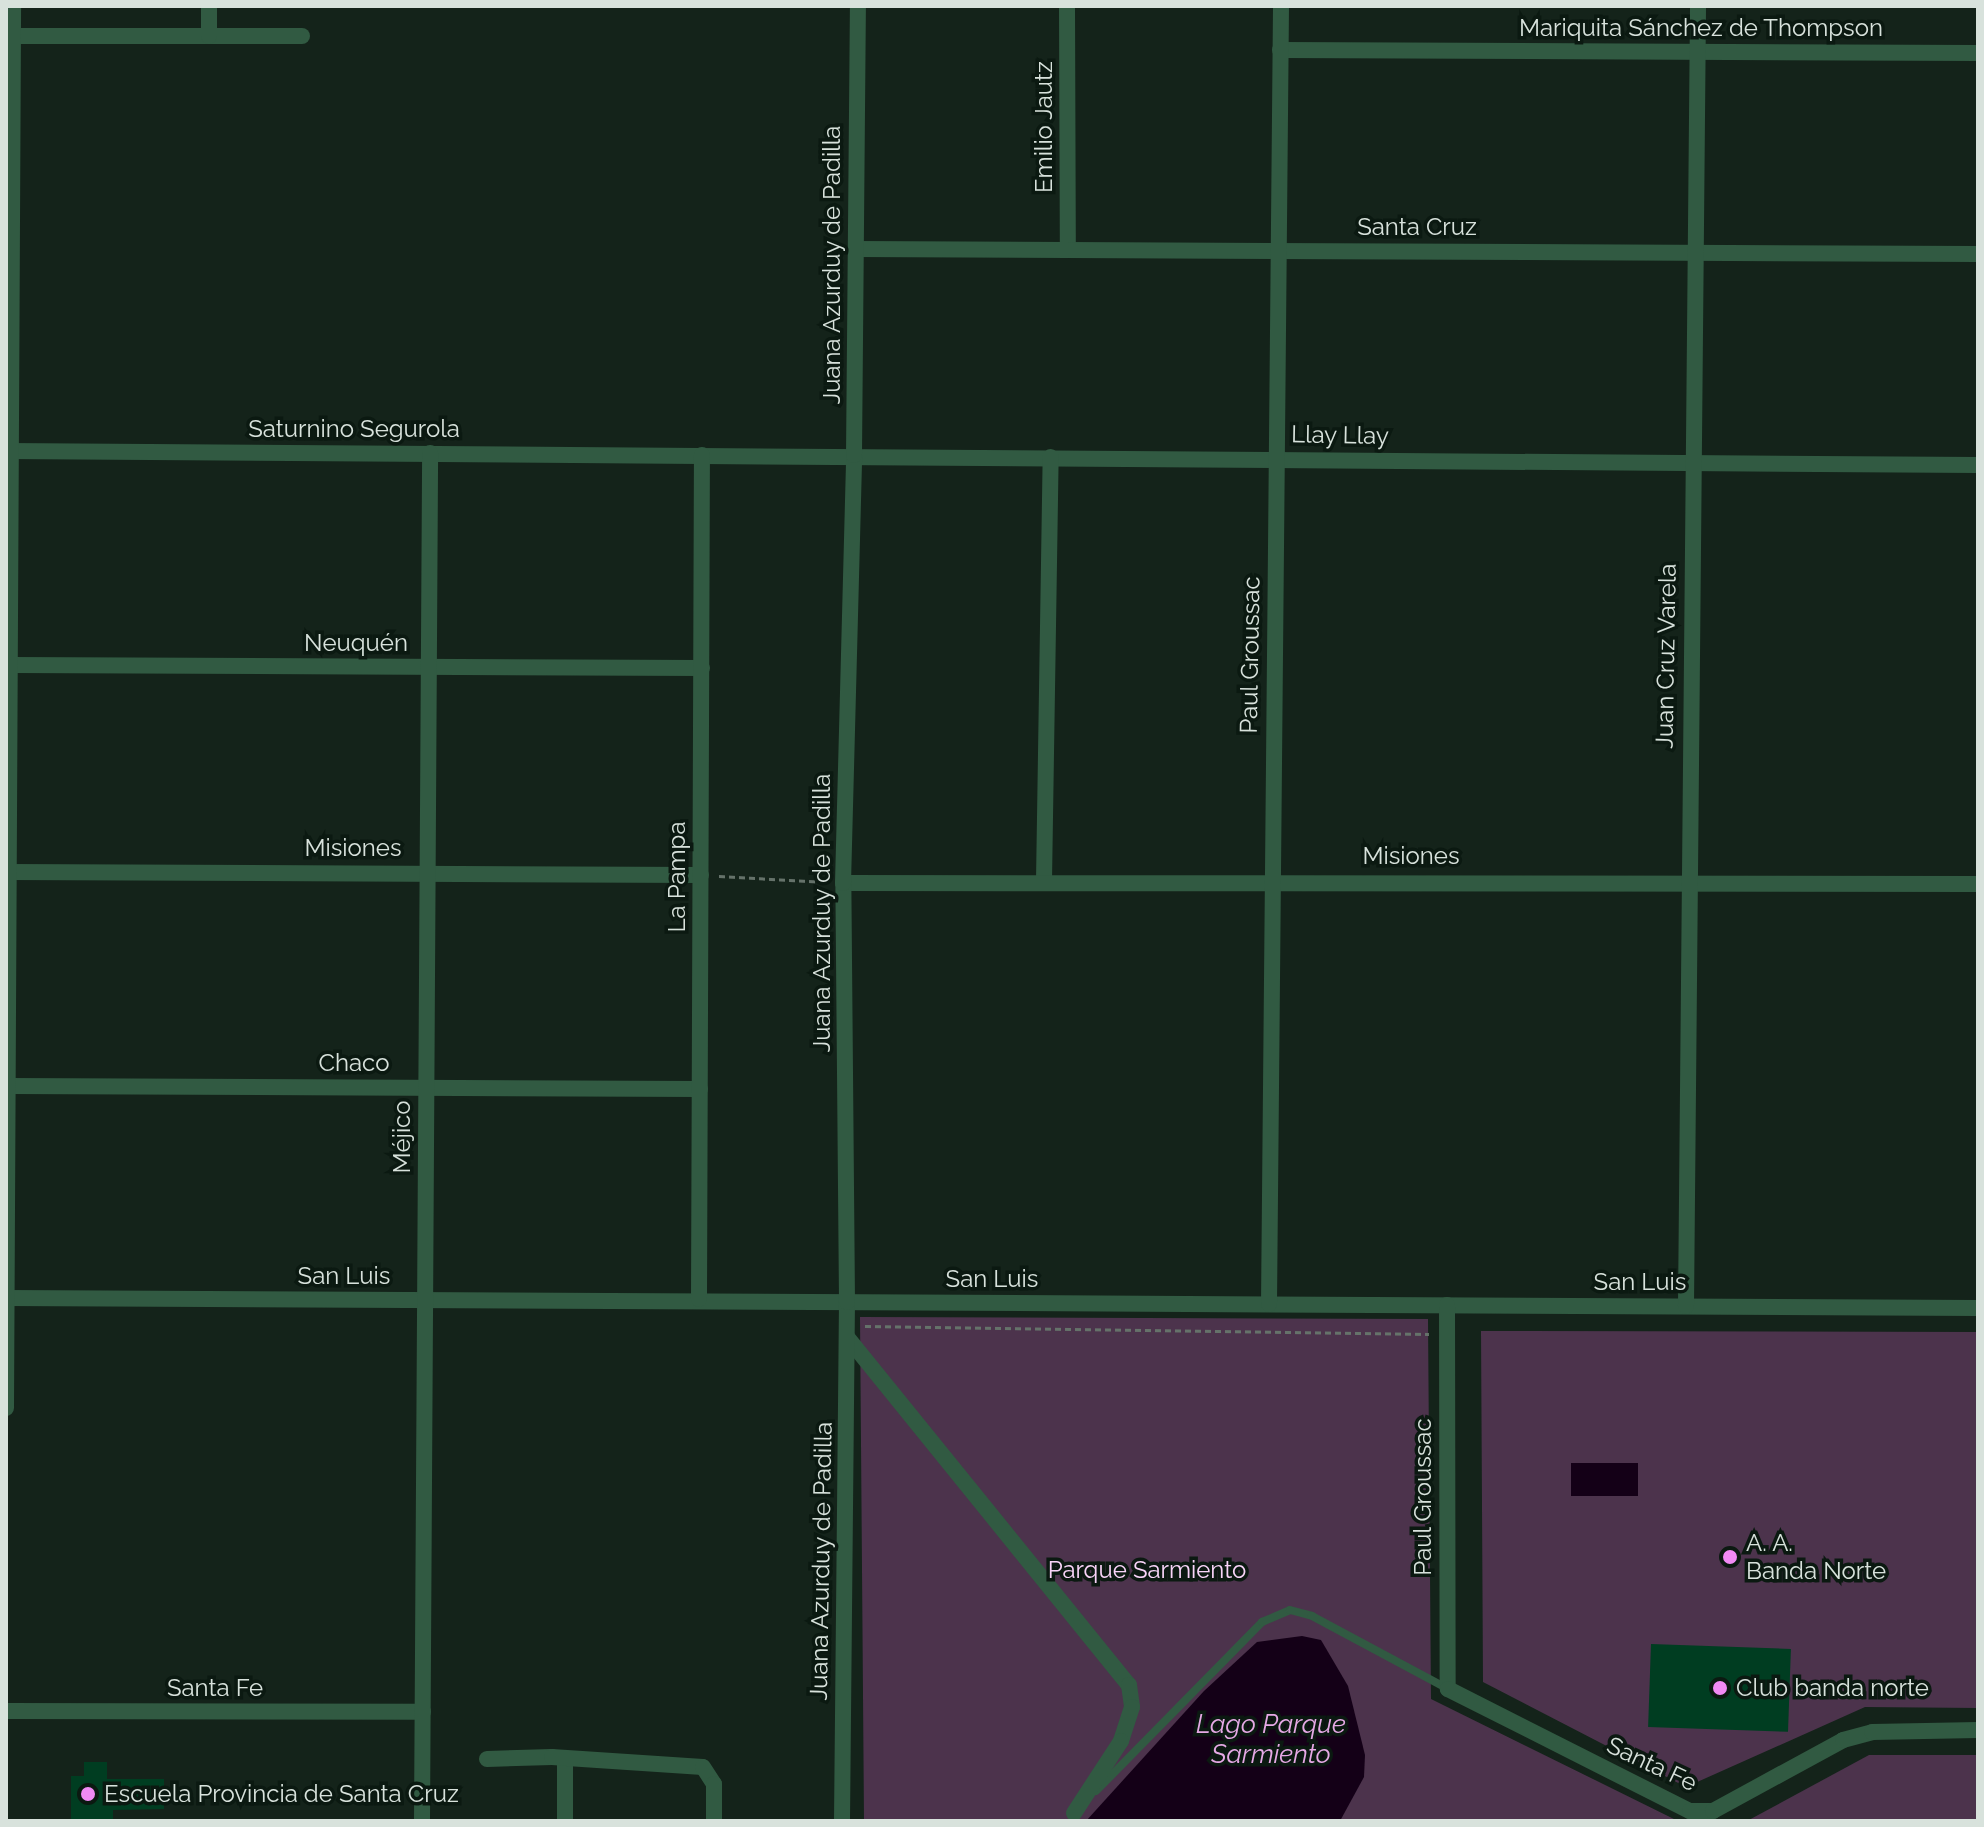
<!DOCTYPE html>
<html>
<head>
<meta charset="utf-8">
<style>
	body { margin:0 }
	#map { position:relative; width:1984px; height:1827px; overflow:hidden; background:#14231a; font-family:Raleway,sans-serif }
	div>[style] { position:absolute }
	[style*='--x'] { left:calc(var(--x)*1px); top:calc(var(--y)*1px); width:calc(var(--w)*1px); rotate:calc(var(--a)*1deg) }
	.green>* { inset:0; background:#4c334c }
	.water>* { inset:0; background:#140017; transform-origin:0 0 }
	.building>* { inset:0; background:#003d21; transform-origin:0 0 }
	.path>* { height:3px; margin-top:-1.5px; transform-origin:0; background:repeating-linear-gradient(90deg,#65726a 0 6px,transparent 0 10px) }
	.lane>* { height:8px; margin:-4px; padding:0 4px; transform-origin:4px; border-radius:4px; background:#315a42 }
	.street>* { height:16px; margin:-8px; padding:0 8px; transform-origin:8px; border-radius:8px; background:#315a42 }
	.dots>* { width:22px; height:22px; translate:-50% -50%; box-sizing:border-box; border:4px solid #0b1911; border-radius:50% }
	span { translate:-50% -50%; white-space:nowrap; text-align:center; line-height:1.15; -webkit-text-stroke:7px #0b1911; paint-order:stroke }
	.street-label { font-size:24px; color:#d8e2dc }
	.poi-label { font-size:24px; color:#d8e2dc }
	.left { translate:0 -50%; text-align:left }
	.park-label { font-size:24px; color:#f9d4f9 }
	.water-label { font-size:26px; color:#e6a9e6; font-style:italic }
	.frame { position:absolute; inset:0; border:8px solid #d8e2dc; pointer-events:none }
</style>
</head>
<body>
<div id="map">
	<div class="green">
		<i style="clip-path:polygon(860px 1317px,1428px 1319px,1431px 1699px,1678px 1821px,864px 1821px)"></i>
		<i style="clip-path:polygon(1481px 1331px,1978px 1332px,1978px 1708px,1865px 1707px,1686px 1787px,1483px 1682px)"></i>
		<i style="clip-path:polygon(1869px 1755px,1978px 1755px,1978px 1821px,1747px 1821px)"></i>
	</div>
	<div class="water">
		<i style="left:1571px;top:1463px;width:67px;height:33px"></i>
		<i style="clip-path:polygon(1302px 1636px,1321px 1640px,1348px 1686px,1365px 1755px,1364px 1777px,1340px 1821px,1086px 1821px,1204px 1691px,1257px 1642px)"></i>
	</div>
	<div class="building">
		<i style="left:1651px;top:1644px;width:140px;height:83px;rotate:2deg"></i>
		<i style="clip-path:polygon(84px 1762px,107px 1762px,107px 1779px,164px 1779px,164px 1809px,113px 1810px,113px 1821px,71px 1821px,71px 1776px,84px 1776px)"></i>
	</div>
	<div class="path">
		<i style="--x:719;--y:876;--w:108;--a:3.2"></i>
		<i style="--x:865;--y:1326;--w:564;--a:0.81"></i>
	</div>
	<div class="lane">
		<i style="--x:1096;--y:1791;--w:237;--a:-45.5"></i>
		<i style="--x:1262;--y:1622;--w:30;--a:-23"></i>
		<i style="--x:1290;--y:1610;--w:23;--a:15"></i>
		<i style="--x:1312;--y:1616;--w:154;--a:28.2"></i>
	</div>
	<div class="street">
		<i style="--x:1067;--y:6;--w:242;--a:89.8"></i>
		<i style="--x:6;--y:36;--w:296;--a:0"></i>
		<i style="--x:209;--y:36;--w:30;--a:-90"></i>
		<i style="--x:1280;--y:50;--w:698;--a:0.25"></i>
		<i style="--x:856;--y:249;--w:1122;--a:0.26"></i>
		<i style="--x:6;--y:451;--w:1972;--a:0.41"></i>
		<i style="--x:10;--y:665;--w:692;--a:0.25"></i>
		<i style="--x:6;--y:872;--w:695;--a:0.25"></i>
		<i style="--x:1044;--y:881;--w:424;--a:-89.1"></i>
		<i style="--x:843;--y:883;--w:1135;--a:0.05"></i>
		<i style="--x:8;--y:1086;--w:692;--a:0.25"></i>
		<i style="--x:6;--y:1298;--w:1972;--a:0.29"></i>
		<i style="--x:699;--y:1299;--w:844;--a:-89.8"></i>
		<i style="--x:1269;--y:1304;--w:1298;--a:-89.47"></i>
		<i style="--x:1447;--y:1305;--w:384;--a:89.9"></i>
		<i style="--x:1448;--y:1689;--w:271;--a:26.8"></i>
		<i style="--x:1690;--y:1811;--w:23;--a:0"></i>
		<i style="--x:1713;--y:1811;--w:148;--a:-28.6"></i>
		<i style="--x:1843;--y:1740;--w:30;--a:-15"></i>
		<i style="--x:1872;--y:1732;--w:106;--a:-1.1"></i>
		<i style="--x:1686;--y:1306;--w:1300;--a:-89.47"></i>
		<i style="--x:847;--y:1337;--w:448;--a:51"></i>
		<i style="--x:1129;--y:1685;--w:22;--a:82"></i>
		<i style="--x:1132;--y:1707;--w:36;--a:108"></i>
		<i style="--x:1121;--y:1741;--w:86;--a:123.1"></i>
		<i style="--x:6;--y:1408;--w:1402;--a:-89.71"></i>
		<i style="--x:6;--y:1711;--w:417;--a:0.1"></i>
		<i style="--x:565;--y:1758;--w:63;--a:90"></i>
		<i style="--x:487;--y:1759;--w:65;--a:-1.8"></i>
		<i style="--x:552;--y:1757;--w:151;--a:3.8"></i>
		<i style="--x:703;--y:1767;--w:20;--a:57"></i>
		<i style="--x:714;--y:1784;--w:37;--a:90"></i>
		<i style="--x:422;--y:1821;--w:1368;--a:-89.66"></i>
		<i style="--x:842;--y:1821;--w:519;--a:-89.45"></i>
		<i style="--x:847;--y:1302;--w:419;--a:-90.5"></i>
		<i style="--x:843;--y:883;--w:428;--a:-88.5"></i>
		<i style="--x:854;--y:455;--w:449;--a:-89.5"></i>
	</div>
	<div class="dots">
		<i style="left:1730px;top:1557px;background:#f18af4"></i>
		<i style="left:1720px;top:1688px;background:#f18af4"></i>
		<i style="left:88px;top:1794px;background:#f18af4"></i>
	</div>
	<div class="street-label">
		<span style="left:1701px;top:28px">Mariquita Sánchez de Thompson</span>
		<span style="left:1044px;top:127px;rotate:-90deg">Emilio Jautz</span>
		<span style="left:1417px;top:227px">Santa Cruz</span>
		<span style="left:832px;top:265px;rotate:-90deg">Juana Azurduy de Padilla</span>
		<span style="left:354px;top:429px">Saturnino Segurola</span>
		<span style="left:1340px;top:435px;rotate:1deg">Llay Llay</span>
		<span style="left:356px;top:643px">Neuquén</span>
		<span style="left:1250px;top:655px;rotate:-89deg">Paul Groussac</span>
		<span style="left:1666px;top:656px;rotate:-89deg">Juan Cruz Varela</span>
		<span style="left:353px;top:848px">Misiones</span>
		<span style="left:1411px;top:856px">Misiones</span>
		<span style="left:677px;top:877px;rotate:-90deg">La Pampa</span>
		<span style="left:822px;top:913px;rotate:-90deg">Juana Azurduy de Padilla</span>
		<span style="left:354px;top:1063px">Chaco</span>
		<span style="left:402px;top:1137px;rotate:-90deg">Méjico</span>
		<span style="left:344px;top:1276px">San Luis</span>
		<span style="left:992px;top:1279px">San Luis</span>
		<span style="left:1640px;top:1282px">San Luis</span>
		<span style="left:1423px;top:1497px;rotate:-90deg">Paul Groussac</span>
		<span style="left:821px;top:1561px;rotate:-89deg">Juana Azurduy de Padilla</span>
		<span style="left:215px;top:1688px">Santa Fe</span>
		<span style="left:1652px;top:1764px;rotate:25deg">Santa Fe</span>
	</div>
	<div class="poi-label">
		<span class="left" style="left:1746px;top:1557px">A. A.<br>Banda Norte</span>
		<span class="left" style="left:1736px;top:1688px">Club banda norte</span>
		<span class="left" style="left:104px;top:1794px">Escuela Provincia de Santa Cruz</span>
	</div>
	<div class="park-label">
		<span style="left:1147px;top:1570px">Parque Sarmiento</span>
	</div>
	<div class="water-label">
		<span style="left:1271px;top:1740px">Lago Parque<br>Sarmiento</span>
	</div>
	<div class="frame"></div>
</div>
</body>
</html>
